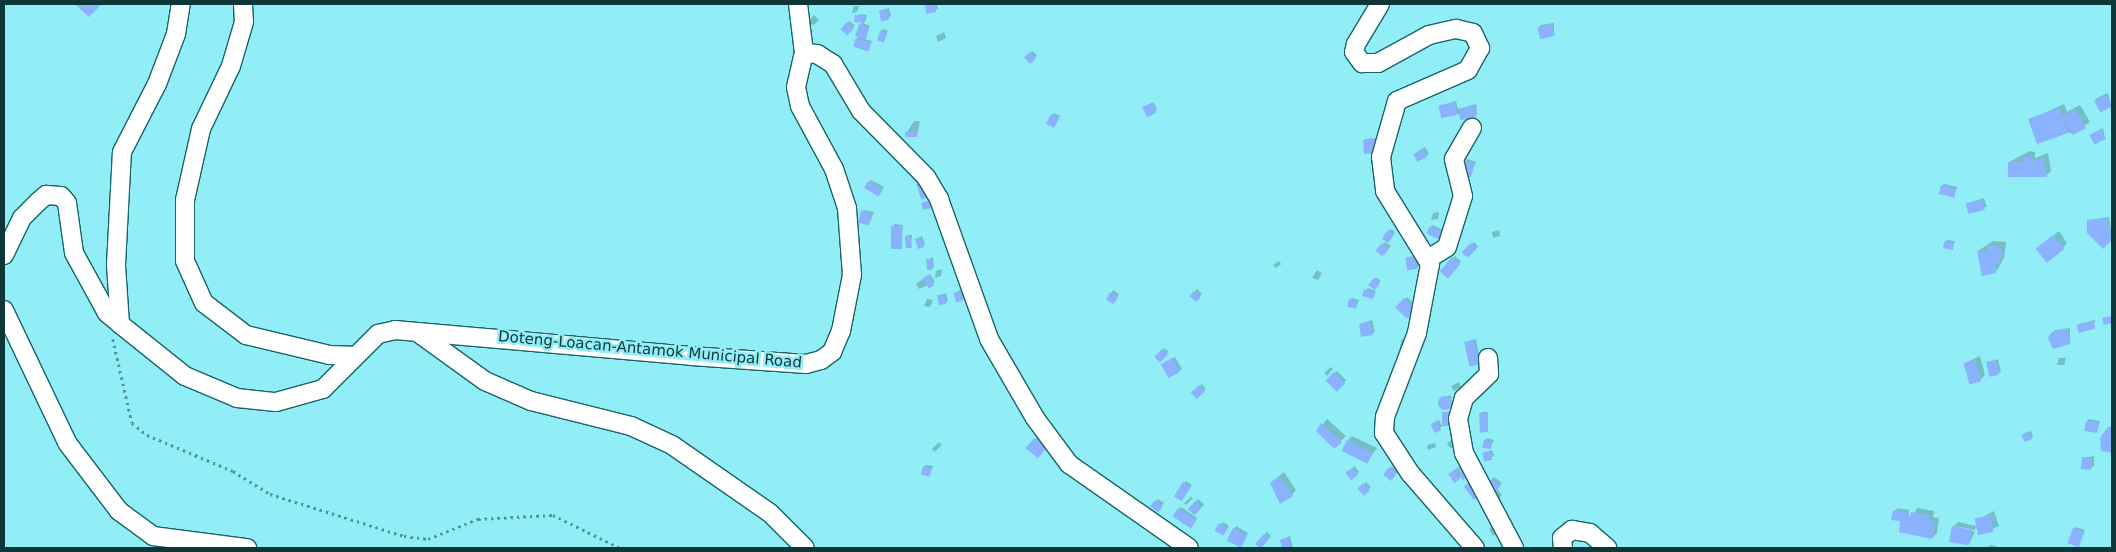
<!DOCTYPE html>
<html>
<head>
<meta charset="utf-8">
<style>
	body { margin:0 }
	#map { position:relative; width:2116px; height:552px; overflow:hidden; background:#91eef6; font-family:"DejaVu Sans",sans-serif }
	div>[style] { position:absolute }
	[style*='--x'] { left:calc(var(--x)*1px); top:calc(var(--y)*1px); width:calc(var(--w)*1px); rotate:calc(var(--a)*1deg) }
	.shadow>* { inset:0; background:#0003; transform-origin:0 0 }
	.building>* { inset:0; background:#8ab2ff; transform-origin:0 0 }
	.round { border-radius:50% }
	.path>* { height:2.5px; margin-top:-1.25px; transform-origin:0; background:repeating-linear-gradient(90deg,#51959b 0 2.5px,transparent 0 6.5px) }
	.roads { filter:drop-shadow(1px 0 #17646a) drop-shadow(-1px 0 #17646a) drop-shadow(0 1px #17646a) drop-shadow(0 -1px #17646a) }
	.minor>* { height:18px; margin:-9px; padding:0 9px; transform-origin:9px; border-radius:9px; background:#fff }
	span { translate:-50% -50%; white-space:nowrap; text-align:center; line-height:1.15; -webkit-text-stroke:5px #91eef6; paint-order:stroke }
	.street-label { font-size:15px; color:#0d3639 }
	.frame { position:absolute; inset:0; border:5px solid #0d3639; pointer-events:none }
</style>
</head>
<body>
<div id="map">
	<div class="shadow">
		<i style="clip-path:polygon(925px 4px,937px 4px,938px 9px,927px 13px)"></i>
		<i style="clip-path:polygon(854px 6px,859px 6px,857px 12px,852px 13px)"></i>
		<i style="clip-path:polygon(889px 8px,891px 16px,888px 18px,880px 11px)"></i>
		<i style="clip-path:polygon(858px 14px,867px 15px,866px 20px,863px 23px,870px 26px,864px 39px,872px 41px,868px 51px,857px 39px,860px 25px,863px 22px)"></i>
		<i style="left:814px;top:15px;width:7px;height:8px;rotate:45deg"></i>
		<i style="clip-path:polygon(849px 21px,855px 25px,850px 32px,847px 23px)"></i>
		<i style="clip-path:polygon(1554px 23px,1554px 35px,1539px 27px,1541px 25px)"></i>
		<i style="clip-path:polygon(883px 29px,888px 31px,884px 42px,881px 31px)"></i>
		<i style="clip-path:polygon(944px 32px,946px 38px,938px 42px,936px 36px)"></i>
		<i style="left:1033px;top:51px;width:6px;height:10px;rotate:51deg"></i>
		<i style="clip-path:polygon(2108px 93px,2111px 106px,2095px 100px,2097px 98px)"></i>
		<i style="clip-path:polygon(1456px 101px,1458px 109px,1476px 104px,1477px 115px,1457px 114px,1440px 107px)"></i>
		<i style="clip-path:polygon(1153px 102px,1157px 109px,1155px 112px,1145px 107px)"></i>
		<i style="clip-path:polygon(2064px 104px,2067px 112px,2080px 105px,2090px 122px,2073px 134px,2029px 120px)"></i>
		<i style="clip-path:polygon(1054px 113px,1060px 116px,1055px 126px,1052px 115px)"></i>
		<i style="clip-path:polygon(914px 121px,920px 121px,917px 136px,907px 132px)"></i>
		<i style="clip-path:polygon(2103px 128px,2105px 138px,2094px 133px)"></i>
		<i style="clip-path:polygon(1377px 138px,1378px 150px,1364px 141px,1366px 139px)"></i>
		<i style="clip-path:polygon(1425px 147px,1429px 154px,1418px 161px,1417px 152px)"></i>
		<i style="clip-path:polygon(2030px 151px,2035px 152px,2035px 158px,2048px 153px,2051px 171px,2046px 176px,2009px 162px)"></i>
		<i style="clip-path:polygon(1467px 159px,1476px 162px,1470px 176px,1465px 162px)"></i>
		<i style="clip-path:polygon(871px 180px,884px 187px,879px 195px,869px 182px)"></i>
		<i style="clip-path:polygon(1944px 184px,1957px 187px,1953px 197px,1942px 186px)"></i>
		<i style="left:1984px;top:198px;width:9px;height:17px;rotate:72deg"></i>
		<i style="clip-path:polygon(864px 210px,874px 212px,869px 225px,862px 212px)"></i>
		<i style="clip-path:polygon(1439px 212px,1438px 219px,1431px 220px,1433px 213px)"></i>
		<i style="clip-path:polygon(2109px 217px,2112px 238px,2103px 247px,2088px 220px)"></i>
		<i style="clip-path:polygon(895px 224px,903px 225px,901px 248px,893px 226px)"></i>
		<i style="clip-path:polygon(1433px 225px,1443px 230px,1439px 238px,1431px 227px)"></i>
		<i style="clip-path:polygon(1391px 229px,1395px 232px,1390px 239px,1389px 231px)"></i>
		<i style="clip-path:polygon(1499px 230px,1500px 236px,1493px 238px,1492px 232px)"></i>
		<i style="clip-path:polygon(2059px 231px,2067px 243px,2063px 248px,2037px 248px)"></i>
		<i style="clip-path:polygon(908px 235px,912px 235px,911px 247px,906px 237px)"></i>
		<i style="clip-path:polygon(922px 236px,925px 244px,923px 246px,918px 238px)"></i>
		<i style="clip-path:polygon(1947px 240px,1955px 241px,1952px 249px,1945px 242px)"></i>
		<i style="clip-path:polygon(1993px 241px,2006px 242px,2004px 258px,1996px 272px,1978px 251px)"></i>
		<i style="clip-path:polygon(1385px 242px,1391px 246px,1385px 253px,1383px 244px)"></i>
		<i style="left:1474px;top:242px;width:6px;height:14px;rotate:45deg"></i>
		<i style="clip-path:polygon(1417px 255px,1419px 266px,1417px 268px,1407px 259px)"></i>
		<i style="left:1455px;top:256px;width:8px;height:21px;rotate:40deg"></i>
		<i style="clip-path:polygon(933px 257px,934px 267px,932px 269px,927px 260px)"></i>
		<i style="left:1279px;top:261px;width:4px;height:7px;rotate:56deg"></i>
		<i style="clip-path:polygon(942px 269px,941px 276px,935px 278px,936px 271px)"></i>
		<i style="clip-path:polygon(1317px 270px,1322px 273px,1318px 280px,1312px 278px)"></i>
		<i style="clip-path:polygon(930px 274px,935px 282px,919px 289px,916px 284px)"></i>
		<i style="left:1376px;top:277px;width:6px;height:9px;rotate:39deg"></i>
		<i style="clip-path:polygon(1368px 288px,1376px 291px,1372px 298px,1366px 290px)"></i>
		<i style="clip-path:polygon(962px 289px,964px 298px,962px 300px,955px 293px)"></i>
		<i style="clip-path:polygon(1197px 289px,1202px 294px,1196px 300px,1191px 296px)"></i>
		<i style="clip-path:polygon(1113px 290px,1119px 294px,1116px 301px,1107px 300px)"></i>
		<i style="clip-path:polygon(946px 293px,948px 301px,945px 303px,938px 296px)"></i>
		<i style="clip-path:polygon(1407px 297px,1417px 307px,1396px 307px)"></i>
		<i style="clip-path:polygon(1352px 298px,1359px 300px,1356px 308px,1350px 300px)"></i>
		<i style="clip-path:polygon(927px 299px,933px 300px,930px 307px,924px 306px)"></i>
		<i style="clip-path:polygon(1372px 320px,1375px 332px,1372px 334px,1360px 324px)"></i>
		<i style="clip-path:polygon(2095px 320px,2094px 328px,2077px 326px,2079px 324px)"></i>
		<i style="clip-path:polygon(2070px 328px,2070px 343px,2053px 333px,2055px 330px)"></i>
		<i style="left:1402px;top:339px;width:8px;height:12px;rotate:14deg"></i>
		<i style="clip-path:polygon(1476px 339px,1480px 361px,1478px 363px,1466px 342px)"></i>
		<i style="left:1164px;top:348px;width:6px;height:12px;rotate:39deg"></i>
		<i style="clip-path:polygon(1980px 356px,1985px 375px,1980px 380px,1965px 363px)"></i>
		<i style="clip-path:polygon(1175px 357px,1182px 369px,1170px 377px,1165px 363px)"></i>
		<i style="clip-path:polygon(2059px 358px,2066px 358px,2064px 365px,2057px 365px)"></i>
		<i style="clip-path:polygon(1998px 359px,2001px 372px,1990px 376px,1987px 363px)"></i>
		<i style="clip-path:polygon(1331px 367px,1333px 369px,1327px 376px,1324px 373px)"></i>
		<i style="left:1337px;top:371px;width:13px;height:13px;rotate:45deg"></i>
		<i style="clip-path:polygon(1459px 382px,1461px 387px,1454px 391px,1451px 386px)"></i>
		<i style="clip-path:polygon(1202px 384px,1206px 389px,1197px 397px,1192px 392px)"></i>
		<i style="clip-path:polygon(1451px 395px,1452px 405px,1441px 407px,1442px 398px)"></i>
		<i style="clip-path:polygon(1451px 411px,1451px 423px,1449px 425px,1443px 413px)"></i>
		<i style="clip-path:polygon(1482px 412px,1488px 412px,1488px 430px,1480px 414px)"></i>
		<i style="clip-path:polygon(1327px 419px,1346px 436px,1334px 447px,1318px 431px)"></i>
		<i style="clip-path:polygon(2089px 419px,2100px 421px,2097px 432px,2087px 421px)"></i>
		<i style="clip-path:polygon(1439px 420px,1442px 426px,1440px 428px,1434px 422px)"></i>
		<i style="clip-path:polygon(2031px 431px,2033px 436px,2031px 438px,2025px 433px)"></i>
		<i style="clip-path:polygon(1352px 436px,1377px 448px,1367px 462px,1348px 440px)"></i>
		<i style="left:1037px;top:437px;width:13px;height:15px;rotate:42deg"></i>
		<i style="clip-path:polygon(1456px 438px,1456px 446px,1450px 448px,1447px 443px)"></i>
		<i style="clip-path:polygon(1487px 438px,1494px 440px,1490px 448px,1485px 440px)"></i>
		<i style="left:939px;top:442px;width:4px;height:10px;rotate:45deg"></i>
		<i style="clip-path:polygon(1435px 443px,1436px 447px,1428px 450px,1427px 445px)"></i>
		<i style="clip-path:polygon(1492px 450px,1494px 456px,1485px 460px,1483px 453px)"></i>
		<i style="clip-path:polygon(2094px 456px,2094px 466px,2091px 468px,2084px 458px)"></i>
		<i style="clip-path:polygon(1463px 464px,1461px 476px,1459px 478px,1452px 472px)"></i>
		<i style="clip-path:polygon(926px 465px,933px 466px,929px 476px,924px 467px)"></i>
		<i style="clip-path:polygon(1355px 466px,1359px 472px,1352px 479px,1347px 473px)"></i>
		<i style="clip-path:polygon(1392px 466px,1398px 471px,1390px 480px,1385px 475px)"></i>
		<i style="clip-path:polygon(1284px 472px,1296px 490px,1292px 495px,1271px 483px)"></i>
		<i style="clip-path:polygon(1494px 477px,1502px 483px,1497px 489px,1502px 495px,1494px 502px,1488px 485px)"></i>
		<i style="clip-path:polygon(1186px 481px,1192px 485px,1184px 497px,1184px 483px)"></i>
		<i style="left:1366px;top:482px;width:7px;height:10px;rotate:45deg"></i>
		<i style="clip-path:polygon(1191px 497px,1193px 498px,1186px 505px,1184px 503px)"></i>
		<i style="clip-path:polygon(1158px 499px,1164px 503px,1158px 510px,1152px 506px)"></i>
		<i style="left:1198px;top:499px;width:8px;height:12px;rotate:40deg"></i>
		<i style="clip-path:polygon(1181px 507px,1197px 518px,1193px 525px,1179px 509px)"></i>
		<i style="clip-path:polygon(1897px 508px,1909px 510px,1909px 524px,1917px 508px,1934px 511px,1933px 517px,1939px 518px,1937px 533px,1932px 538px,1906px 533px,1907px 528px,1900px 531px,1902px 520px,1893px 519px)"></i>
		<i style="clip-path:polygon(1994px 511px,1999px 526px,1981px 534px,1977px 520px)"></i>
		<i style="clip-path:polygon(1223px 522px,1229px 526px,1223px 535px,1216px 531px)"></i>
		<i style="clip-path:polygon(1501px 522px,1502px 530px,1493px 536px,1489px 529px)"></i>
		<i style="clip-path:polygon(1958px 522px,1976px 526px,1975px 530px,1955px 526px,1975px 532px,1969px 544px,1953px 527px)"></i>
		<i style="clip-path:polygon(1236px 526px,1248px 533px,1242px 544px,1228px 539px)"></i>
		<i style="clip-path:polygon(2076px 527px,2085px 530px,2078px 546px,2074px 529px)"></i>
		<i style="clip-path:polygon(1267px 532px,1271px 536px,1261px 547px,1257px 544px)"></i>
		<i style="clip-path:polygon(1290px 536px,1293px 548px,1284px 548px,1281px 540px)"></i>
		<i style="clip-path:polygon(1500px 538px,1509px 542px,1502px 547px)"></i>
		<i style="clip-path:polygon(1990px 545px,1996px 546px,1996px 548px,1987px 548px)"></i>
	</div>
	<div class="building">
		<i style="clip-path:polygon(75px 4px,102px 4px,89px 17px)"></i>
		<i style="clip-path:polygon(925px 4px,935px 4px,936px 12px,926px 14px)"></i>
		<i style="left:887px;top:9px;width:11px;height:8px;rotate:80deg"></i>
		<i style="left:855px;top:15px;width:10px;height:7px;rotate:6deg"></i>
		<i style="left:847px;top:22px;width:9px;height:10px;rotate:41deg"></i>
		<i style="clip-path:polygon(859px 24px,869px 28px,866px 39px,855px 36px)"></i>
		<i style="left:1552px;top:24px;width:12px;height:15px;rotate:76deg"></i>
		<i style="left:880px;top:31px;width:7px;height:10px;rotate:16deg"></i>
		<i style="left:856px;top:38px;width:16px;height:9px;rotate:18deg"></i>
		<i style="left:1030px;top:52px;width:9px;height:8px;rotate:49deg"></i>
		<i style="left:2106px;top:95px;width:13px;height:13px;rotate:63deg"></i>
		<i style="left:1454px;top:102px;width:13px;height:16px;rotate:77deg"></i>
		<i style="left:1151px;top:103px;width:11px;height:10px;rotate:63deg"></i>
		<i style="left:1474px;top:106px;width:12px;height:16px;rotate:81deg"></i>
		<i style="clip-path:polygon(2059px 108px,2062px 116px,2075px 109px,2086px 128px,2073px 135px,2063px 118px,2068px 133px,2037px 144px,2028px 119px)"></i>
		<i style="left:1051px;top:114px;width:9px;height:11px;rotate:27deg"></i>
		<i style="left:2101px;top:129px;width:11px;height:13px;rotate:63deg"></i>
		<i style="left:905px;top:132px;width:12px;height:5px"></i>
		<i style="left:1376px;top:139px;width:14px;height:13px;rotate:86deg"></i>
		<i style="left:1423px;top:149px;width:9px;height:11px;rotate:63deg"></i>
		<i style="clip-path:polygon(2024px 156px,2031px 157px,2031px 162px,2043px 157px,2047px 177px,2008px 177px,2008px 162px,2024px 162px)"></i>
		<i style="left:1464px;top:161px;width:11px;height:14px;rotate:15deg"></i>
		<i style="left:868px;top:181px;width:17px;height:8px;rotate:31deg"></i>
		<i style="left:923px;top:182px;width:16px;height:7px;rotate:72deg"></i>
		<i style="left:1941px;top:185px;width:16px;height:9px;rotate:15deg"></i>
		<i style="left:1982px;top:199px;width:11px;height:17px;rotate:75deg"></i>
		<i style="clip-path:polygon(930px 200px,932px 208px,923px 210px,921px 203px)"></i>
		<i style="left:861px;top:211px;width:11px;height:12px;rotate:15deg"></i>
		<i style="clip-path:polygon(2107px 218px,2112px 240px,2103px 249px,2087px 233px,2087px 220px)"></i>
		<i style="left:891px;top:226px;width:11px;height:23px"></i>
		<i style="left:1430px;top:226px;width:13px;height:8px;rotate:27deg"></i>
		<i style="clip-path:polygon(1388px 230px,1394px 235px,1388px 243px,1382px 239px)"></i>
		<i style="left:2053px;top:235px;width:18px;height:22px;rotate:52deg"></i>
		<i style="clip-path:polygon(905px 236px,910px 236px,912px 248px,906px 248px)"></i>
		<i style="clip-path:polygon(920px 237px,924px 247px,918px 249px,915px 239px)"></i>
		<i style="clip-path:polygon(1944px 242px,1954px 243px,1953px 250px,1943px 248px)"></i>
		<i style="left:1382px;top:243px;width:9px;height:10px;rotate:41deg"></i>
		<i style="left:1471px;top:243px;width:8px;height:13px;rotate:45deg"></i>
		<i style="clip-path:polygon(1987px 245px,2002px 247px,2000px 264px,1995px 263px,1996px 273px,1982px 276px,1977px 251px,1986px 253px)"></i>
		<i style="left:1415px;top:256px;width:13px;height:10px;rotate:81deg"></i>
		<i style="left:1452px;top:257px;width:11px;height:19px;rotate:41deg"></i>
		<i style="clip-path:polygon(926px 259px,932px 259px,932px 270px,927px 270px)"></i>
		<i style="left:928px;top:275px;width:12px;height:6px;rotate:59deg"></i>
		<i style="clip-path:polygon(1374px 278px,1380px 283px,1375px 290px,1368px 285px)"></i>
		<i style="clip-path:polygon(1364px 289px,1375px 293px,1373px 299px,1362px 296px)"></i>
		<i style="left:960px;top:291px;width:10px;height:7px;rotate:73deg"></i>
		<i style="left:1194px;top:291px;width:9px;height:7px;rotate:41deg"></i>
		<i style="left:1110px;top:292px;width:9px;height:9px;rotate:27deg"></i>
		<i style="left:944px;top:294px;width:10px;height:7px;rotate:79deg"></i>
		<i style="left:1404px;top:298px;width:16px;height:13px;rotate:43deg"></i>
		<i style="left:1349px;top:299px;width:9px;height:8px;rotate:13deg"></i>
		<i style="clip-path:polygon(2112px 316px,2112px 323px,2104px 325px,2102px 318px)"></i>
		<i style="clip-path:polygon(1370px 321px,1373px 335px,1361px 337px,1359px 324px)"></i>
		<i style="left:2093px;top:321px;width:8px;height:17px;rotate:76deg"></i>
		<i style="clip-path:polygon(2068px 329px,2070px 344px,2053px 349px,2048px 338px,2052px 332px)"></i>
		<i style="left:1474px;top:340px;width:25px;height:10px;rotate:78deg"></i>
		<i style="left:1162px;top:349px;width:8px;height:11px;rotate:45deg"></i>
		<i style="left:1172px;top:358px;width:16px;height:13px;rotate:60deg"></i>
		<i style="left:1975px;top:360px;width:22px;height:12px;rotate:74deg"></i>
		<i style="left:1996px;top:360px;width:15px;height:10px;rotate:79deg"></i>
		<i style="left:1334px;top:372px;width:16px;height:12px;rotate:45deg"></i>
		<i style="left:1199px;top:385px;width:9px;height:11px;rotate:49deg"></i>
		<i class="round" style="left:1438px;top:396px;width:14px;height:14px"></i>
		<i style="left:1442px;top:412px;width:7px;height:14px"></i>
		<i style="left:1487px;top:413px;width:19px;height:8px;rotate:87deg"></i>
		<i style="left:1437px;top:421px;width:10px;height:7px;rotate:66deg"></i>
		<i style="left:2086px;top:421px;width:13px;height:10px;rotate:9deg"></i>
		<i style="clip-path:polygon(1321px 423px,1342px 442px,1334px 449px,1316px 431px)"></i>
		<i style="clip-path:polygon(2108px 427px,2112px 427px,2112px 453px,2101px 451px,2100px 438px)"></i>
		<i style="clip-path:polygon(2028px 432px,2032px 439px,2025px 442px,2021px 435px)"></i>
		<i style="left:1034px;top:438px;width:16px;height:13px;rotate:40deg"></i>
		<i style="left:1347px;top:440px;width:29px;height:12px;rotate:27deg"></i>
		<i style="clip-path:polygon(1484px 440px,1492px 442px,1491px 449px,1482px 448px)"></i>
		<i style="left:1490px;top:451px;width:9px;height:8px;rotate:77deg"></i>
		<i style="left:2082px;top:457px;width:10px;height:12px;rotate:6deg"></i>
		<i style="left:923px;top:466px;width:9px;height:9px;rotate:13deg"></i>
		<i style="left:1461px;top:466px;width:13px;height:6px;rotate:58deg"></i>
		<i style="left:1389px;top:467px;width:10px;height:10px;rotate:37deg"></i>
		<i style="clip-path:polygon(1352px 468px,1358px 475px,1351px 480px,1345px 473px)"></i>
		<i style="left:1454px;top:470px;width:11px;height:7px;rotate:56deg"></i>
		<i style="clip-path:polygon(1279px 476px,1293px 496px,1280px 504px,1270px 483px)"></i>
		<i style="clip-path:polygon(1491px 479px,1501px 485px,1496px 492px,1501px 498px,1494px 504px,1486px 485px)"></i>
		<i style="left:1471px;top:481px;width:17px;height:9px;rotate:54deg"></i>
		<i style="left:1183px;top:482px;width:9px;height:17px;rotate:32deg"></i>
		<i style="left:1363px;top:483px;width:10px;height:8px;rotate:45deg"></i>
		<i style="left:1155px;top:500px;width:10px;height:8px;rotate:37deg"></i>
		<i style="left:1195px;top:501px;width:9px;height:11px;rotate:41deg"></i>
		<i style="left:1178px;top:508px;width:22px;height:10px;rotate:34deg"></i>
		<i style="clip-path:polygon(1893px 510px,1908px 512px,1910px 518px,1911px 512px,1929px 515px,1929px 521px,1935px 522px,1932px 539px,1899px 532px,1900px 521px,1891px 520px)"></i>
		<i style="left:1990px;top:515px;width:17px;height:16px;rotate:77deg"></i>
		<i style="left:1219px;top:523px;width:10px;height:9px;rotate:29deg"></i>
		<i style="left:1952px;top:526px;width:20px;height:16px;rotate:11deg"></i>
		<i style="left:1233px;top:528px;width:16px;height:14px;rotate:27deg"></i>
		<i style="left:2073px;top:528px;width:12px;height:16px;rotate:20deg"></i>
		<i style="clip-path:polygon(1264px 534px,1270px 538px,1261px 548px,1255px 544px)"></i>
		<i style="clip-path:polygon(1288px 537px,1291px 548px,1282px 548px,1280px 540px)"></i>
	</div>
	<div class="path">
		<i style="--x:113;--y:339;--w:86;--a:77.3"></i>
		<i style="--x:132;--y:423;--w:19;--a:39"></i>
		<i style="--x:147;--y:435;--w:93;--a:22.7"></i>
		<i style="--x:233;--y:471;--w:44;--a:31.9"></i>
		<i style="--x:270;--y:494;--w:140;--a:17.4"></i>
		<i style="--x:404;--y:536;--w:24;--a:7"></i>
		<i style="--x:428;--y:539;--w:54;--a:-21.8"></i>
		<i style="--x:478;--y:519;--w:75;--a:-3.1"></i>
		<i style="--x:553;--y:515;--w:75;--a:26.2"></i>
	</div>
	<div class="roads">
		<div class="minor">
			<i style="--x:243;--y:4;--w:18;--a:87"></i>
			<i style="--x:244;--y:22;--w:46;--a:106.5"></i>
			<i style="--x:231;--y:66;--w:70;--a:115.5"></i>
			<i style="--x:201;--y:129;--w:73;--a:102.7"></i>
			<i style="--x:185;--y:200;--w:61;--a:90"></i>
			<i style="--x:185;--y:261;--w:46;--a:65.7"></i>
			<i style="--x:204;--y:303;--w:53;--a:37.3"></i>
			<i style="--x:246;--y:335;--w:85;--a:13.5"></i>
			<i style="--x:329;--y:355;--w:23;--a:2"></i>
			<i style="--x:798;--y:4;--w:49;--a:83"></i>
			<i style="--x:1380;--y:4;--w:47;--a:121"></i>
			<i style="--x:1356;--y:44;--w:8;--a:104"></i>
			<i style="--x:1354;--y:52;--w:14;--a:54"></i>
			<i style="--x:1362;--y:63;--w:16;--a:0"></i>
			<i style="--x:1378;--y:63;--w:58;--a:-28.8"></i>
			<i style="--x:1429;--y:35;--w:28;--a:-13"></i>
			<i style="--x:1456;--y:29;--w:17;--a:13"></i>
			<i style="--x:1473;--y:33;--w:17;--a:65"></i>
			<i style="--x:1480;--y:48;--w:25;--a:119"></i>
			<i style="--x:1468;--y:70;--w:77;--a:156.4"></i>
			<i style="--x:1397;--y:101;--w:58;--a:105.9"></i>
			<i style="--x:1381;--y:157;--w:34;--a:83"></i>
			<i style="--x:1385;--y:191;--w:86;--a:58.3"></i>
			<i style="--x:1430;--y:264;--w:70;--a:100.7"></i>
			<i style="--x:1417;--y:333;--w:90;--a:110.9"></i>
			<i style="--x:1385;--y:417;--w:16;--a:94"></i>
			<i style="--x:1384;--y:433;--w:48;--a:57"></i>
			<i style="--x:1410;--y:473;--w:99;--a:49.1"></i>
			<i style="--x:4;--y:255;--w:41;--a:-64.1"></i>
			<i style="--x:22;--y:218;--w:23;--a:-45"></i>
			<i style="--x:38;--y:202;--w:11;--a:-41"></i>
			<i style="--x:46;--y:195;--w:15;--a:4"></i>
			<i style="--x:61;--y:196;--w:9;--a:49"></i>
			<i style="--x:67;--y:203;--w:50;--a:82"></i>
			<i style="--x:74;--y:253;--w:68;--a:61.2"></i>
			<i style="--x:107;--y:313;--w:17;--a:40"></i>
			<i style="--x:120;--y:324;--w:59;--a:-93.9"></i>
			<i style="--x:116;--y:265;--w:113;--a:-87"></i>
			<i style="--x:122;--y:152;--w:76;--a:-62.8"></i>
			<i style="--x:157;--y:84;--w:53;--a:-69.2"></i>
			<i style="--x:176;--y:34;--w:30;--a:-81"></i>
			<i style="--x:1428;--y:259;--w:22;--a:-32"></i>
			<i style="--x:1447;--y:247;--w:53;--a:-72.6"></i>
			<i style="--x:1463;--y:196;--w:38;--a:-104"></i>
			<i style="--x:1454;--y:159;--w:36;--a:-60"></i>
			<i style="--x:4;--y:310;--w:148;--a:64.5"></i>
			<i style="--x:68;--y:444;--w:84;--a:52.7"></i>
			<i style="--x:119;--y:511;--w:42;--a:36.3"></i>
			<i style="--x:153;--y:536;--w:95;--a:7.3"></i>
			<i style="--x:120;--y:324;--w:83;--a:38.7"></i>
			<i style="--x:185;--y:376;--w:56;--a:22.9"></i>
			<i style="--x:237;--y:398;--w:39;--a:6"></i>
			<i style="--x:276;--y:402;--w:49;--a:-15.5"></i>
			<i style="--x:323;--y:389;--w:78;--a:-45"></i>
			<i style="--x:378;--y:334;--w:17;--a:-13"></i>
			<i style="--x:395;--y:330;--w:297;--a:5"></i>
			<i style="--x:691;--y:356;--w:115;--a:4"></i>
			<i style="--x:806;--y:364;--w:16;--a:-15"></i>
			<i style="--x:821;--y:360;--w:14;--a:-36"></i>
			<i style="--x:832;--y:352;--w:23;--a:-67"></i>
			<i style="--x:841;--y:331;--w:57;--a:-78.9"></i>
			<i style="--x:852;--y:275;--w:67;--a:-94.3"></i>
			<i style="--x:847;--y:208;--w:41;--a:-108.4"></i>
			<i style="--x:834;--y:169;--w:72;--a:-118.4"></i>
			<i style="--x:800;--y:106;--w:19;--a:-102"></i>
			<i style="--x:796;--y:87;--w:35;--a:-77"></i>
			<i style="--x:804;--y:53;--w:13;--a:4"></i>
			<i style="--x:817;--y:54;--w:19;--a:32"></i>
			<i style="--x:833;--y:64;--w:55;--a:59.2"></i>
			<i style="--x:861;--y:111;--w:93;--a:45.4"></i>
			<i style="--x:926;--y:177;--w:26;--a:59"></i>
			<i style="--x:939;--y:199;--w:149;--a:70.3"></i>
			<i style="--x:989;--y:339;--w:91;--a:59.8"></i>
			<i style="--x:1035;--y:418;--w:57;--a:53.5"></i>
			<i style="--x:1069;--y:464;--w:146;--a:35"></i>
			<i style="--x:417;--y:332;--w:84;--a:35.8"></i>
			<i style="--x:485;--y:381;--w:50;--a:23.5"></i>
			<i style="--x:531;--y:401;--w:103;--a:14"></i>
			<i style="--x:631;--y:426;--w:45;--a:24.9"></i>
			<i style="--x:672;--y:445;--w:119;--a:34.8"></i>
			<i style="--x:770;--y:513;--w:49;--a:45"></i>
			<i style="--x:1488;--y:358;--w:16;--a:86"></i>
			<i style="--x:1489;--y:374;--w:35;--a:136"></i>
			<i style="--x:1464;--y:398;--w:22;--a:106"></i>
			<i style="--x:1458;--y:419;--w:35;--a:80"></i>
			<i style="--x:1464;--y:453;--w:107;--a:62.2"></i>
			<i style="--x:1563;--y:548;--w:10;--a:-96"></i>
			<i style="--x:1562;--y:538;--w:13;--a:-39"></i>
			<i style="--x:1572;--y:530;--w:18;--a:9"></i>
			<i style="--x:1590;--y:533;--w:23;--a:41"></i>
		</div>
	</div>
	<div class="street-label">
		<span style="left:650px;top:350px;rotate:5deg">Doteng-Loacan-Antamok Municipal Road</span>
	</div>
	<div class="frame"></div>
</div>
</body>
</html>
